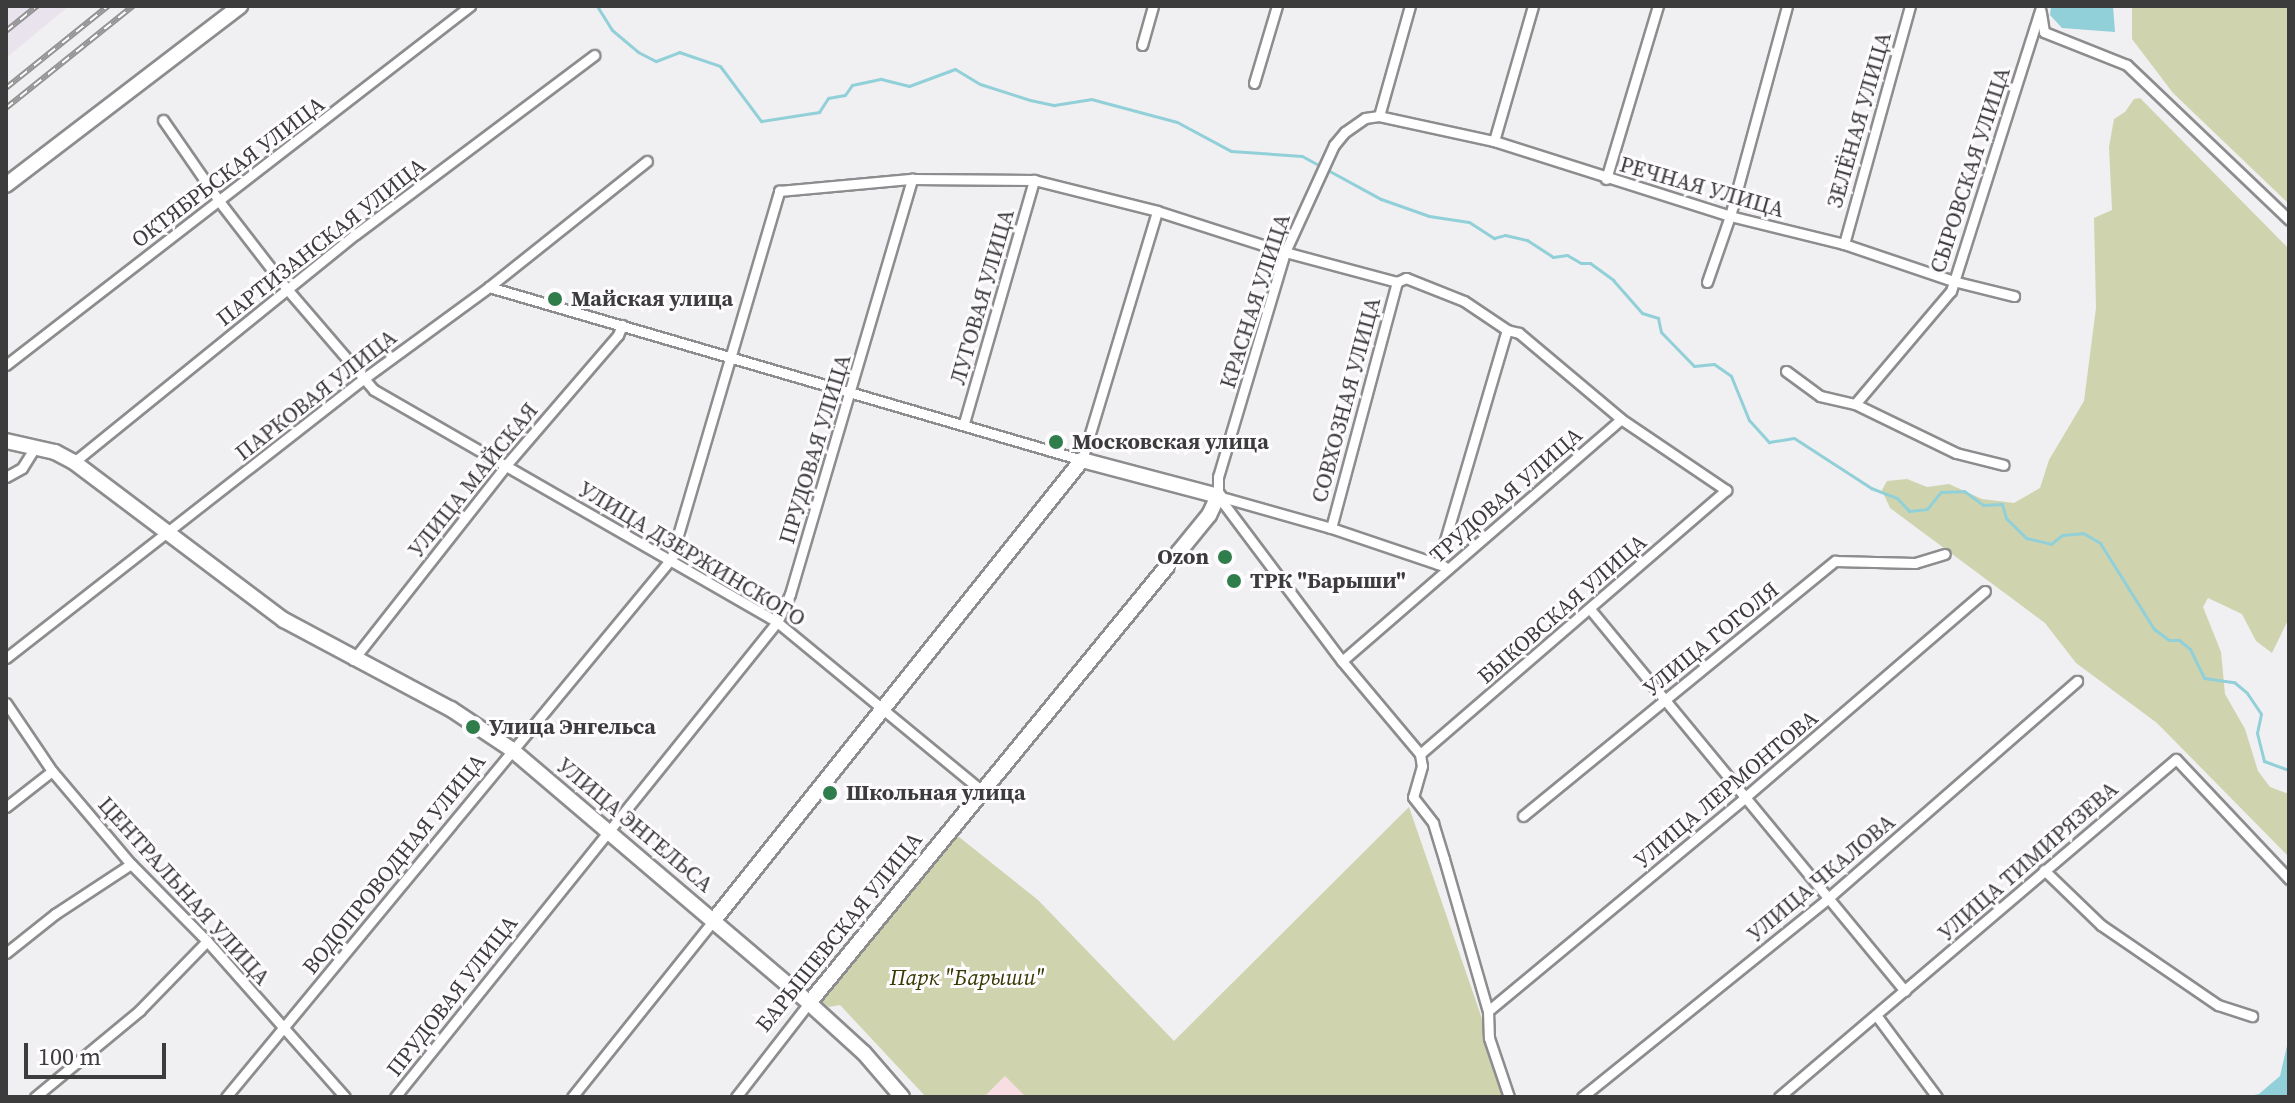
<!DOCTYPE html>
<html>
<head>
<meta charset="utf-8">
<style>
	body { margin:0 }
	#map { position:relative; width:2295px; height:1103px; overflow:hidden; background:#f0eff1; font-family:"Source Serif 4",serif }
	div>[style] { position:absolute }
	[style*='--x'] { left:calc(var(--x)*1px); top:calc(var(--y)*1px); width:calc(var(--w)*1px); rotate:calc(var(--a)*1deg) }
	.built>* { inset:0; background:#e9e3ed }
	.education>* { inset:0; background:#f8dee3 }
	.green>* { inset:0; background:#cfd4af }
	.water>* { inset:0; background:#91d0d8 }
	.stream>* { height:3px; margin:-1.5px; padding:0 1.5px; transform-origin:1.5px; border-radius:1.5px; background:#91d0d8 }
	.roads { filter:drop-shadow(2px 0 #8d8c8e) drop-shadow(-2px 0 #8d8c8e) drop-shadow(0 2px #8d8c8e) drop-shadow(0 -2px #8d8c8e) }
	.street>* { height:9px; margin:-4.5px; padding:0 4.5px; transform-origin:4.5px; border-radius:4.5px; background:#fff }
	.secondary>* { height:14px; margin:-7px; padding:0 7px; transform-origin:7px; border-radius:7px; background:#fff }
	.rail>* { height:6px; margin-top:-3px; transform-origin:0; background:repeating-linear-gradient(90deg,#fefcff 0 9px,#949394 0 18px); box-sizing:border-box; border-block:2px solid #949394 }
	.dots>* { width:22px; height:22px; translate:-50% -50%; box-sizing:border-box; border:4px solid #fefcff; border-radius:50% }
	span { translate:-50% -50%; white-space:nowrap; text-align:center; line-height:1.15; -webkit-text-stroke:6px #fefcff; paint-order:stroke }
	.street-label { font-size:22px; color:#3d3c3d }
	.poi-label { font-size:22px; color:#3d3c3d; font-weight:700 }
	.left { translate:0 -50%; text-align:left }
	.right { translate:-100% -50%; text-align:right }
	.park-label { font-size:22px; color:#363900; font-style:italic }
	.frame { position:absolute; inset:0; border:8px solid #3d3c3d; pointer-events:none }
	.scale { position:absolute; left:24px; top:1043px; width:142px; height:36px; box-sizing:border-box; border:4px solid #3d3c3d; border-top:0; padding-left:10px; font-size:24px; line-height:28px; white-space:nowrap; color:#3d3c3d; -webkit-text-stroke:6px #fefcff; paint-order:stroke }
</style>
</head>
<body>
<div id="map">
	<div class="built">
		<i style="clip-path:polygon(6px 6px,69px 6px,6px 58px)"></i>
	</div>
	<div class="education">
		<i style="clip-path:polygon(1005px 1076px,1026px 1097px,984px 1097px)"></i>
	</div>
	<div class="green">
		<i style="clip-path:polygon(2132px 6px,2289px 6px,2289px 204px,2173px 93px,2132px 39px)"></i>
		<i style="clip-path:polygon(2140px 98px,2289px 249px,2289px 618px,2272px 653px,2256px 641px,2242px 614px,2208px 598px,2203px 607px,2221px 652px,2225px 694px,2245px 729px,2258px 771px,2270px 787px,2289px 794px,2289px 857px,2157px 723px,2076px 663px,2045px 623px,1890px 508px,1882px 490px,1887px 481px,1907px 479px,1927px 487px,1949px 484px,1982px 499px,2014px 503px,2040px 488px,2049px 460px,2084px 401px,2096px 308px,2094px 218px,2112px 210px,2109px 147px,2114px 119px,2125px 112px,2134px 99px)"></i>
		<i style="clip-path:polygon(1409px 807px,1509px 1097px,1026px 1097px,1005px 1076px,984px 1097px,926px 1097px,840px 1005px,829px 1007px,817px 998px,954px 833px,1038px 900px,1174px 1041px)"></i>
	</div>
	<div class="water">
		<i style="clip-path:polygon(2051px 6px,2113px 6px,2115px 32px,2062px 28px,2050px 15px)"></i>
		<i style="clip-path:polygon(2289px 1037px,2289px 1097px,2244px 1097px,2259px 1094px,2280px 1076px)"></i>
	</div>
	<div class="stream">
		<i style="--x:597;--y:6;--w:28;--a:58"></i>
		<i style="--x:612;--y:30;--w:34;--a:40"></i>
		<i style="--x:638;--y:52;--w:20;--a:27"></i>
		<i style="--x:656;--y:61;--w:25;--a:-21"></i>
		<i style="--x:679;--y:52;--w:43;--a:18.9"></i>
		<i style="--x:720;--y:66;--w:69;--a:53.3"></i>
		<i style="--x:761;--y:121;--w:59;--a:-8.8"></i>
		<i style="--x:819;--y:112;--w:17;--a:-57"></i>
		<i style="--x:828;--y:98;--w:17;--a:-10"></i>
		<i style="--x:845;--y:95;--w:12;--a:-55"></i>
		<i style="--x:852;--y:85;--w:30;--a:-12"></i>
		<i style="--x:881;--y:79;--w:29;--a:14"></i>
		<i style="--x:909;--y:86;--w:49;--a:-20.3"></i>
		<i style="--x:955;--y:69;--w:29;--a:31"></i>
		<i style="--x:980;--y:84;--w:52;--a:17.7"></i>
		<i style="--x:1030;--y:100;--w:25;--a:12"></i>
		<i style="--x:1054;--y:105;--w:37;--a:-9"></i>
		<i style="--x:1091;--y:99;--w:89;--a:15"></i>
		<i style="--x:1177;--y:122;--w:61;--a:28.2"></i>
		<i style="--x:1231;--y:151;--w:71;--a:4"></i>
		<i style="--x:1302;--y:156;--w:90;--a:28.6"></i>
		<i style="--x:1381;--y:199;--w:51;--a:19.5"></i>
		<i style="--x:1429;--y:216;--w:40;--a:8.5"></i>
		<i style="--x:1469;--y:222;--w:30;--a:33"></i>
		<i style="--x:1494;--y:238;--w:11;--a:-15"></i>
		<i style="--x:1505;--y:235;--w:23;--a:13"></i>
		<i style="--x:1527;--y:240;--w:31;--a:33"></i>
		<i style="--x:1553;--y:257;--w:14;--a:-8"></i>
		<i style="--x:1567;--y:255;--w:16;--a:30"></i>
		<i style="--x:1581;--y:263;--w:9;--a:0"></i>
		<i style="--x:1590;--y:263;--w:29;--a:36"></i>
		<i style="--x:1613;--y:280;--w:44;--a:48.7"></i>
		<i style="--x:1642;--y:313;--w:17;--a:17"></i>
		<i style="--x:1658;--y:318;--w:14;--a:78"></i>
		<i style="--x:1661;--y:332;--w:47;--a:45.9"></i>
		<i style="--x:1694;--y:366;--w:20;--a:-6"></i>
		<i style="--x:1714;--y:364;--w:21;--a:35"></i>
		<i style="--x:1731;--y:376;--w:48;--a:67.8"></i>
		<i style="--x:1749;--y:420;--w:30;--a:48"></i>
		<i style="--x:1769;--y:442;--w:25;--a:-9"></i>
		<i style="--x:1794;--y:438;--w:92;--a:33"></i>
		<i style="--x:1871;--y:488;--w:28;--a:21"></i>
		<i style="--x:1897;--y:498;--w:18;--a:47"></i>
		<i style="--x:1909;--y:511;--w:18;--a:-6"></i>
		<i style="--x:1927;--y:509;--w:22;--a:-51"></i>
		<i style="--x:1941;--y:492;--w:23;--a:-2"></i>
		<i style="--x:1964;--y:491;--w:24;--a:36"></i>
		<i style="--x:1983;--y:505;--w:19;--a:-3"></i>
		<i style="--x:2002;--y:504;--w:15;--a:74"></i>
		<i style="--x:2006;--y:518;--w:28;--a:45"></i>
		<i style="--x:2026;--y:538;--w:26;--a:13"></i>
		<i style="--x:2051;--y:544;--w:14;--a:-39"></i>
		<i style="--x:2062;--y:535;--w:21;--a:-5"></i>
		<i style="--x:2083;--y:533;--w:20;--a:30"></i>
		<i style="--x:2100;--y:543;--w:102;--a:57.9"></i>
		<i style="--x:2154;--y:629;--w:19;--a:36"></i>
		<i style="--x:2169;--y:640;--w:10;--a:0"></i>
		<i style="--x:2179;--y:640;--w:14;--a:39"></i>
		<i style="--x:2190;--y:649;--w:32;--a:64"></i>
		<i style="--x:2204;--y:678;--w:30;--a:8"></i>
		<i style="--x:2234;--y:682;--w:17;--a:40"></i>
		<i style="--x:2247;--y:693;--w:25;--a:56"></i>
		<i style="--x:2261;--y:714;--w:19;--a:102"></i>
		<i style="--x:2257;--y:733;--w:29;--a:76"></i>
		<i style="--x:2264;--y:761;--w:27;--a:20"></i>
	</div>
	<div class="roads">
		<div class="street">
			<i style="--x:2041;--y:13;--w:19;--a:81"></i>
			<i style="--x:2044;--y:32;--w:89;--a:21.7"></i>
			<i style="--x:2127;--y:65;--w:224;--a:43.7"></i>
			<i style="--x:1142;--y:45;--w:41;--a:-74.2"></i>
			<i style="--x:1254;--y:83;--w:80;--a:-73.4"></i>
			<i style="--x:1379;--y:116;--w:114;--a:-74.3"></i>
			<i style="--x:163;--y:120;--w:98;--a:55.3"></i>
			<i style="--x:219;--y:201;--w:111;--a:52.3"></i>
			<i style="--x:287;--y:289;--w:133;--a:49.3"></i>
			<i style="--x:374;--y:390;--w:465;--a:29.9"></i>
			<i style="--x:777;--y:622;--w:266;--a:39.5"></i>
			<i style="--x:1494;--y:141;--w:141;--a:-73.9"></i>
			<i style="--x:1606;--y:179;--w:181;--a:-73.3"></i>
			<i style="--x:1844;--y:244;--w:247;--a:-74.5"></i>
			<i style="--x:1397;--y:282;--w:10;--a:-24"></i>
			<i style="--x:1406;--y:278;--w:62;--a:21.6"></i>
			<i style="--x:1464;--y:301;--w:52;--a:34"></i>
			<i style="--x:1507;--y:330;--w:12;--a:14"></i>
			<i style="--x:1519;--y:333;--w:133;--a:40.1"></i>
			<i style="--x:1621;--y:419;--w:127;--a:34.1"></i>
			<i style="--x:1726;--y:490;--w:404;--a:139.2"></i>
			<i style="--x:1707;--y:282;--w:70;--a:-70.8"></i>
			<i style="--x:1730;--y:216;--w:218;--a:-74.8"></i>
			<i style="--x:489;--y:287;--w:618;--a:16.26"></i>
			<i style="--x:1082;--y:460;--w:260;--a:-73.2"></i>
			<i style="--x:6;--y:365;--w:587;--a:-37.73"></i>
			<i style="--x:1786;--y:371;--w:42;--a:36.3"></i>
			<i style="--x:1820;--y:396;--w:36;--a:13"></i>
			<i style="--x:1855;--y:404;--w:112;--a:25.9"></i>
			<i style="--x:1956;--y:453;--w:49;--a:14"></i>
			<i style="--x:1855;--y:404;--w:148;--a:-49.7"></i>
			<i style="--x:1951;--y:291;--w:295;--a:-72.4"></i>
			<i style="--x:964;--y:423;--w:253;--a:-73.9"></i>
			<i style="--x:74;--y:462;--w:363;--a:-39"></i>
			<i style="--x:356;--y:234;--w:298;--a:-36.9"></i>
			<i style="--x:6;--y:477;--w:18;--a:-29"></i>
			<i style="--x:22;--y:468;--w:25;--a:-58"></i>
			<i style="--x:1218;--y:496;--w:19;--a:-90"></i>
			<i style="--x:1218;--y:477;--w:235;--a:-73.4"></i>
			<i style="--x:1285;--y:252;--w:118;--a:-65.4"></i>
			<i style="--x:1334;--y:145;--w:17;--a:-50"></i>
			<i style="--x:1345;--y:132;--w:24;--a:-35"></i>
			<i style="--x:1365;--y:118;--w:14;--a:-8"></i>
			<i style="--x:1379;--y:116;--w:118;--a:12.3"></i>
			<i style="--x:1494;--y:141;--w:248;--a:17.6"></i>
			<i style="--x:1730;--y:216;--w:117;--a:13.8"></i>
			<i style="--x:1844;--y:244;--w:115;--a:18.7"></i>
			<i style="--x:1953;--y:281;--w:63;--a:13.8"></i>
			<i style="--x:1218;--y:496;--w:206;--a:53.1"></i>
			<i style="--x:1342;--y:661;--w:121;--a:50"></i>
			<i style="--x:1420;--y:754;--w:12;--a:81"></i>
			<i style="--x:1422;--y:766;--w:32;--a:106"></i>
			<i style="--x:1413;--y:797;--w:33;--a:52"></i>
			<i style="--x:1433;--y:823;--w:38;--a:73"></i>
			<i style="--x:1444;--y:859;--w:158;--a:73.9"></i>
			<i style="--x:1488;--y:1011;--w:27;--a:88"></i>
			<i style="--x:1489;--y:1038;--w:62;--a:71.3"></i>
			<i style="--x:1218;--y:496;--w:117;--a:15.8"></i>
			<i style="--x:1331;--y:528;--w:119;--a:18.6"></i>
			<i style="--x:1331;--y:528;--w:255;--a:-75"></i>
			<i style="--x:1438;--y:564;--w:244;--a:-73.6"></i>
			<i style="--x:1590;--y:609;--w:495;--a:50.5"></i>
			<i style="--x:6;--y:658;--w:452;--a:-38"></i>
			<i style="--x:362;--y:380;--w:157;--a:-36.2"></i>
			<i style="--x:489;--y:287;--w:202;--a:-38.6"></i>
			<i style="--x:353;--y:660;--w:249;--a:-51.8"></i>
			<i style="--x:507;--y:464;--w:170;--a:-49.3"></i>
			<i style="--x:618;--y:335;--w:11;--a:-68"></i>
			<i style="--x:1342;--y:661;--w:369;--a:-40.9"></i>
			<i style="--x:6;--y:703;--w:82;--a:55.9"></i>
			<i style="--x:52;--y:771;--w:122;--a:49.7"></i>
			<i style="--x:131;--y:864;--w:108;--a:45.4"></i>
			<i style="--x:207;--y:941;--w:208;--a:48.5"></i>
			<i style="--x:6;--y:807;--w:58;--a:-38"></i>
			<i style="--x:1523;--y:816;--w:403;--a:-39.3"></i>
			<i style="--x:1835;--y:561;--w:80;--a:1.4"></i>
			<i style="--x:1915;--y:563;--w:31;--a:-17"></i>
			<i style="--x:2044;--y:870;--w:79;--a:44"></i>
			<i style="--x:2101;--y:925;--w:142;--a:34.4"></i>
			<i style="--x:2218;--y:1005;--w:36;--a:18"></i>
			<i style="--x:6;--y:953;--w:63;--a:-38.5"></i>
			<i style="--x:55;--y:914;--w:91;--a:-33.3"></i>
			<i style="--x:1488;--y:1011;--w:332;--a:-39.7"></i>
			<i style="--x:1743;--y:799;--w:319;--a:-40.7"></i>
			<i style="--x:1876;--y:1015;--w:102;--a:53.4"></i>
			<i style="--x:35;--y:1097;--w:136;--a:-39.6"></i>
			<i style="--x:140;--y:1010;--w:96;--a:-45.8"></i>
			<i style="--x:226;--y:1097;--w:698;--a:-50.4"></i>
			<i style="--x:671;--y:559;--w:384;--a:-73.6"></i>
			<i style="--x:779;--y:191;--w:134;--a:-5.2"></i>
			<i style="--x:395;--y:1097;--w:610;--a:-51.19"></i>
			<i style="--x:777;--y:622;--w:31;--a:-65"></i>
			<i style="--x:790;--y:594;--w:433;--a:-73.6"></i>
			<i style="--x:912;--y:179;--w:122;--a:0.5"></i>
			<i style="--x:1034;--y:180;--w:127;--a:14.1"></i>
			<i style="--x:1157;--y:211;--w:134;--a:17.8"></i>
			<i style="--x:1285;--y:252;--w:116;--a:15"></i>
			<i style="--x:572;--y:1097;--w:227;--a:-51.3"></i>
			<i style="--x:736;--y:1097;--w:119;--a:-52.2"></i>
			<i style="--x:1582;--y:1097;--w:315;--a:-38.9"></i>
			<i style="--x:1827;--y:899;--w:332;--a:-41.1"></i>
			<i style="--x:1779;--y:1097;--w:521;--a:-40.41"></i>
			<i style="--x:2176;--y:759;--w:165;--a:46.7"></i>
		</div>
		<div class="secondary">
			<i style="--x:6;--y:185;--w:295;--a:-37.4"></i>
			<i style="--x:6;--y:441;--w:50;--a:12.7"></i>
			<i style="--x:55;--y:452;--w:21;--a:28"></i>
			<i style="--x:74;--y:462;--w:263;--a:37"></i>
			<i style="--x:284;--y:620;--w:189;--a:28.1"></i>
			<i style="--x:451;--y:709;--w:72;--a:33.7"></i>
			<i style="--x:511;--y:749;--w:392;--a:40.4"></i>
			<i style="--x:809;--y:1003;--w:74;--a:42.3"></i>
			<i style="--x:864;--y:1053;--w:58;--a:49.2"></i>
			<i style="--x:714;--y:920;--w:589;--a:-51.34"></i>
			<i style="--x:1082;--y:460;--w:141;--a:14.8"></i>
			<i style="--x:1218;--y:496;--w:21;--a:115"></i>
			<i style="--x:1209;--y:515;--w:49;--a:129.2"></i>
			<i style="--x:1178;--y:553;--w:582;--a:129.35"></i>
		</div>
	</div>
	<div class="rail">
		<i style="--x:6;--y:31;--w:40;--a:-39"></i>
		<i style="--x:6;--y:88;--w:131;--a:-38.8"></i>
		<i style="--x:6;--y:108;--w:163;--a:-38.8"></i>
	</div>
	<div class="dots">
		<i style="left:555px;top:299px;background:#307d4c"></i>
		<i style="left:1056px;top:442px;background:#307d4c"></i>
		<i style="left:1225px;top:557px;background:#307d4c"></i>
		<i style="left:1234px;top:581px;background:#307d4c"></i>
		<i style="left:473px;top:727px;background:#307d4c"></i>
		<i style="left:830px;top:793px;background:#307d4c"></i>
	</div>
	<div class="street-label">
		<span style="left:1859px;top:120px;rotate:-74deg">ЗЕЛЁНАЯ УЛИЦА</span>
		<span style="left:1970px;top:170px;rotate:-72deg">СЫРОВСКАЯ УЛИЦА</span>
		<span style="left:228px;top:172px;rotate:-37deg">ОКТЯБРЬСКАЯ УЛИЦА</span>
		<span style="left:1702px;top:187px;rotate:16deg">РЕЧНАЯ УЛИЦА</span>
		<span style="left:321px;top:242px;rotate:-38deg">ПАРТИЗАНСКАЯ УЛИЦА</span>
		<span style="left:982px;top:297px;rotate:-74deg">ЛУГОВАЯ УЛИЦА</span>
		<span style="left:1255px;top:301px;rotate:-72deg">КРАСНАЯ УЛИЦА</span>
		<span style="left:316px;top:395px;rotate:-38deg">ПАРКОВАЯ УЛИЦА</span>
		<span style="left:1346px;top:400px;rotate:-75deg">СОВХОЗНАЯ УЛИЦА</span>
		<span style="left:815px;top:449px;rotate:-73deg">ПРУДОВАЯ УЛИЦА</span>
		<span style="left:473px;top:480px;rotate:-51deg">УЛИЦА МАЙСКАЯ</span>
		<span style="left:1506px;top:495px;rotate:-41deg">ТРУДОВАЯ УЛИЦА</span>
		<span style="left:692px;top:554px;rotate:31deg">УЛИЦА ДЗЕРЖИНСКОГО</span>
		<span style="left:1562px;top:609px;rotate:-41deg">БЫКОВСКАЯ УЛИЦА</span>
		<span style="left:1711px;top:639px;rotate:-39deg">УЛИЦА ГОГОЛЯ</span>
		<span style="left:1726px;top:789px;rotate:-40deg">УЛИЦА ЛЕРМОНТОВА</span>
		<span style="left:635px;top:825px;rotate:40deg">УЛИЦА ЭНГЕЛЬСА</span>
		<span style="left:2028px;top:861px;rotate:-41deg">УЛИЦА ТИМИРЯЗЕВА</span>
		<span style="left:394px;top:864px;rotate:-51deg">ВОДОПРОВОДНАЯ УЛИЦА</span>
		<span style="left:1821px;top:878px;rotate:-40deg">УЛИЦА ЧКАЛОВА</span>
		<span style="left:184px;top:891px;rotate:48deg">ЦЕНТРАЛЬНАЯ УЛИЦА</span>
		<span style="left:839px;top:932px;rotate:-51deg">БАРЫШЕВСКАЯ УЛИЦА</span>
		<span style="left:452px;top:996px;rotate:-52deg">ПРУДОВАЯ УЛИЦА</span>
	</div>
	<div class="poi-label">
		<span class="left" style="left:571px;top:299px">Майская улица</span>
		<span class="left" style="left:1072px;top:442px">Московская улица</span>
		<span class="right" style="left:1209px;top:557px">Ozon</span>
		<span class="left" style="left:1250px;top:581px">ТРК "Барыши"</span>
		<span class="left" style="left:489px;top:727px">Улица Энгельса</span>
		<span class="left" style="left:846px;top:793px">Школьная улица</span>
	</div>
	<div class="park-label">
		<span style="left:967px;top:978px">Парк "Барыши"</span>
	</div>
	<div class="frame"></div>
	<div class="scale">100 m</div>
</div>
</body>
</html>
